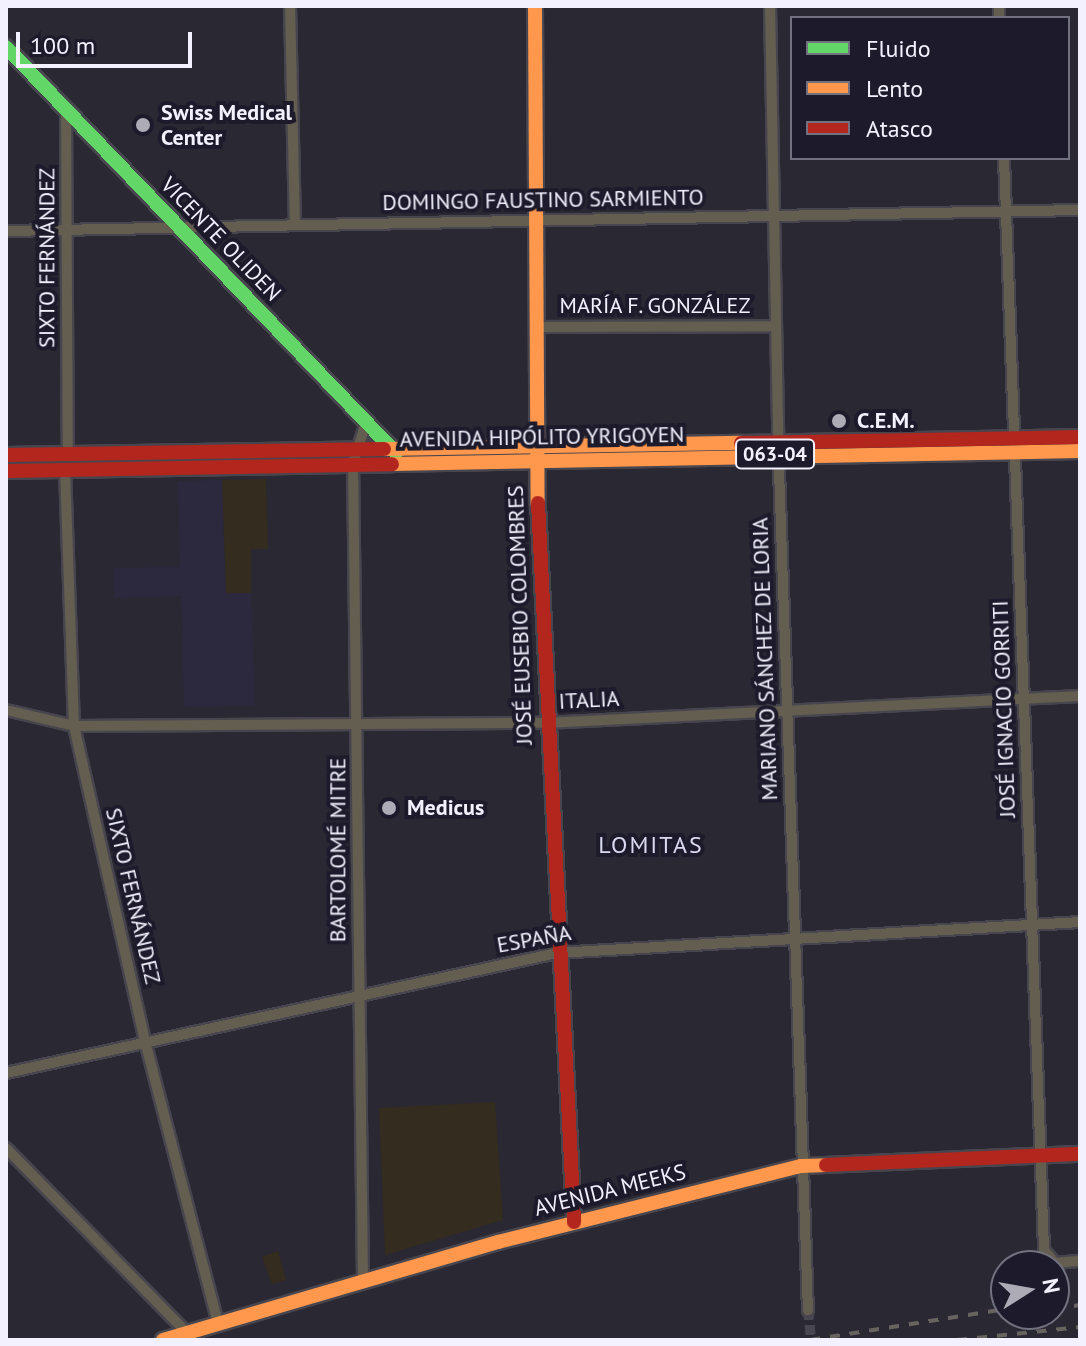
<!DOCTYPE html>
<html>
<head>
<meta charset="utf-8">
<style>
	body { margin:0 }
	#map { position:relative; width:1086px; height:1346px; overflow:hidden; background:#2a2832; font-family:"PT Sans",sans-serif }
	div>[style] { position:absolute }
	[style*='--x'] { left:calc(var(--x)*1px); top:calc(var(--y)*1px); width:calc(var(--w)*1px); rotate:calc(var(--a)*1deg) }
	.built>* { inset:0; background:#2c293f }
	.education>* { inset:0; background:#342c1f }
	.street-tunnel>* { height:10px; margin-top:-5px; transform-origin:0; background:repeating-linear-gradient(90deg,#484650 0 10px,transparent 0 15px) }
	.roads { filter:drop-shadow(2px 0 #47454e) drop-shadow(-2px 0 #47454e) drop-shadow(0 2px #47454e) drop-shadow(0 -2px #47454e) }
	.street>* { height:10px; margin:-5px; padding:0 5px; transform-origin:5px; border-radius:5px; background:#645e50 }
	.fast>* { height:14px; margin:-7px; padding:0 7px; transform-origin:7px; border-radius:7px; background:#63d668 }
	.slow>* { height:14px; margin:-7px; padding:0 7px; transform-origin:7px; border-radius:7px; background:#ff974d }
	.jam>* { height:14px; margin:-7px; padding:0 7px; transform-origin:7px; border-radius:7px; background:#b3261e }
	.rail>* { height:4px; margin-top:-2px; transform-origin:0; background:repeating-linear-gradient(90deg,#676460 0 10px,transparent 0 20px) }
	.dots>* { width:22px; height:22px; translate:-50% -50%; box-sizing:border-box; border:4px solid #1d1b2b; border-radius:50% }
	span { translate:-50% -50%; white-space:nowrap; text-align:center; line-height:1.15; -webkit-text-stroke:8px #1d1b2b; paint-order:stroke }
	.shield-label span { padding:2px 6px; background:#1d1b2b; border:2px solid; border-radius:6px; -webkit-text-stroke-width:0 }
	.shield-label { font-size:20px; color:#f2f1fd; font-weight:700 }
	.poi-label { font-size:22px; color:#f2f1fd; font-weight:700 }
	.left { translate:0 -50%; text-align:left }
	.street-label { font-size:22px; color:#f2f1fd }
	.neighbourhood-label { font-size:24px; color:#dad9f0; letter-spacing:2px }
	.frame { position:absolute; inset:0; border:8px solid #f2f1fd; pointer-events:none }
	.legend { position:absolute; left:790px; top:16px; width:280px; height:144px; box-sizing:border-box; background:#1d1b2b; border:2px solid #72717f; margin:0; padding:10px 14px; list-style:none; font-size:24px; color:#f2f1fd }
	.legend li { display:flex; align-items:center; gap:16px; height:40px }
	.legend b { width:40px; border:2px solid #72717f }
	.north { position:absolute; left:990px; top:1250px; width:80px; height:80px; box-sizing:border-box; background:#1d1b2b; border:2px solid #72717f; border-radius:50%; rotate:79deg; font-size:22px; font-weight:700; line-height:32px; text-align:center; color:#f2f1fd }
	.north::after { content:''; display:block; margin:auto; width:28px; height:36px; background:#acabb6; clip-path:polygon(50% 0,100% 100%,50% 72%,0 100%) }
	.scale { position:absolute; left:16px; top:32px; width:176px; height:36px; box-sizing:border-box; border:4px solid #f2f1fd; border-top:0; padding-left:10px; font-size:24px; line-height:28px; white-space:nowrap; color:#f2f1fd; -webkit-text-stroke:6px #1d1b2b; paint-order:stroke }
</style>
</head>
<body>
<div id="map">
	<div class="built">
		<i style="clip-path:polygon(222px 480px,226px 593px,251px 593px,255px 706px,184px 707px,181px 596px,114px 598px,114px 568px,180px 567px,178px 481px)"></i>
	</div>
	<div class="education">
		<i style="clip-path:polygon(266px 479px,268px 549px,251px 549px,251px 593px,226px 593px,222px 480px)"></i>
		<i style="clip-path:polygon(495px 1102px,503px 1220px,385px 1255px,379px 1108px)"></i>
		<i style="clip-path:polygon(278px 1251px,286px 1280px,272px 1284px,262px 1257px)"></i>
	</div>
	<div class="street-tunnel">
		<i style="--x:808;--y:1310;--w:30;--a:84"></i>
	</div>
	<div class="roads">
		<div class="street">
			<i style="--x:290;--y:6;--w:219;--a:88.7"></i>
			<i style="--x:770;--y:6;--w:434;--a:88.9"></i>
			<i style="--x:778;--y:440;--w:871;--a:88.03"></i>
			<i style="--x:999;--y:6;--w:12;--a:90"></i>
			<i style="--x:66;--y:110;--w:344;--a:89.7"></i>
			<i style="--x:1004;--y:158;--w:1093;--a:87.9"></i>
			<i style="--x:1044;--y:1250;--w:17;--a:50"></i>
			<i style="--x:1055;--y:1263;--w:25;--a:-5"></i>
			<i style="--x:6;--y:231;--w:1074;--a:-1.12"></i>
			<i style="--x:536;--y:327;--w:239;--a:-0.2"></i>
			<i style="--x:65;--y:469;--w:257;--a:88"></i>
			<i style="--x:74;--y:726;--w:327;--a:77.3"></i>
			<i style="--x:146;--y:1045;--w:288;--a:75.5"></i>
			<i style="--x:6;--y:710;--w:70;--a:13.2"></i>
			<i style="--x:74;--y:726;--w:471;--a:-0.4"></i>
			<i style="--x:545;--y:723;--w:536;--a:-2.89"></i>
			<i style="--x:6;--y:1073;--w:564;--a:-12.29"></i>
			<i style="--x:557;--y:953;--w:524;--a:-3.39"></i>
			<i style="--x:6;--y:1148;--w:259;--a:45.6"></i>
			<i style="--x:363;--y:1279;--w:816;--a:-90.7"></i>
			<i style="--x:353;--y:463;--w:42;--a:-72"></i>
		</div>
		<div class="fast">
			<i style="--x:6;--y:47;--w:563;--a:46.15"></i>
		</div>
		<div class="slow">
			<i style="--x:535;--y:6;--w:497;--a:89.7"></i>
			<i style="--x:384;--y:449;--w:357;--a:-1"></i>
			<i style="--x:392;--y:464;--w:688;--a:-1.08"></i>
			<i style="--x:163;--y:1340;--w:349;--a:-16.3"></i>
			<i style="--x:498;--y:1242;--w:312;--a:-14.1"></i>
			<i style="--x:801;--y:1166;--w:25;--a:-2"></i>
		</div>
		<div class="jam">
			<i style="--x:741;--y:443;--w:339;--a:-1"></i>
			<i style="--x:6;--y:455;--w:378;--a:-0.9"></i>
			<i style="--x:6;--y:471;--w:386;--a:-1"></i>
			<i style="--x:538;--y:503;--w:720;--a:87.13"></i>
			<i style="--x:826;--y:1165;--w:254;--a:-2.5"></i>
		</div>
	</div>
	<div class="rail">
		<i style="--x:1054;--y:1309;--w:26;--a:-9"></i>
		<i style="--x:810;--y:1340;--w:198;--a:-9"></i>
		<i style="--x:957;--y:1340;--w:124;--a:-6"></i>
	</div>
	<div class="dots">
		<i style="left:143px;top:125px;background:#acabb6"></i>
		<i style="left:839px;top:421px;background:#acabb6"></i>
		<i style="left:389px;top:808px;background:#acabb6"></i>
	</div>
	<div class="shield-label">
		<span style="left:775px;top:454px">063-04</span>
	</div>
	<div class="poi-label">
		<span class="left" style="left:161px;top:125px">Swiss Medical<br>Center</span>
		<span class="left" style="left:857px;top:421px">C.E.M.</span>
		<span class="left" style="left:407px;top:808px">Medicus</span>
	</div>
	<div class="street-label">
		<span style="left:543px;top:200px;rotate:-1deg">DOMINGO FAUSTINO SARMIENTO</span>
		<span style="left:221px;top:239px;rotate:46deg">VICENTE OLIDEN</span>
		<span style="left:47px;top:258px;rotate:-90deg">SIXTO FERNÁNDEZ</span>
		<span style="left:655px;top:306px">MARÍA F. GONZÁLEZ</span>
		<span style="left:542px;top:437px;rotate:-1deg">AVENIDA HIPÓLITO YRIGOYEN</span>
		<span style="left:520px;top:615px;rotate:-92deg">JOSÉ EUSEBIO COLOMBRES</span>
		<span style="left:765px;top:659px;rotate:-92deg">MARIANO SÁNCHEZ DE LORIA</span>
		<span style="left:589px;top:700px;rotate:-3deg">ITALIA</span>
		<span style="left:1004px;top:709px;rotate:-92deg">JOSÉ IGNACIO GORRITI</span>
		<span style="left:338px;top:850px;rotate:-90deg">BARTOLOMÉ MITRE</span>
		<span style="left:133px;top:896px;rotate:77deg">SIXTO FERNÁNDEZ</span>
		<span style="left:534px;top:939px;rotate:-10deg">ESPAÑA</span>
		<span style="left:610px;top:1190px;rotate:-14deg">AVENIDA MEEKS</span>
	</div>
	<div class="neighbourhood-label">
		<span style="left:651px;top:845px">LOMITAS</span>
	</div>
	<div class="frame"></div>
	<ul class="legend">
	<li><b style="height:10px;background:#63d668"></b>Fluido</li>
	<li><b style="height:10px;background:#ff974d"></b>Lento</li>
	<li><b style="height:10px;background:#b3261e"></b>Atasco</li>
	</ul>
	<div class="north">N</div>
	<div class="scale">100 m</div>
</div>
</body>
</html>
